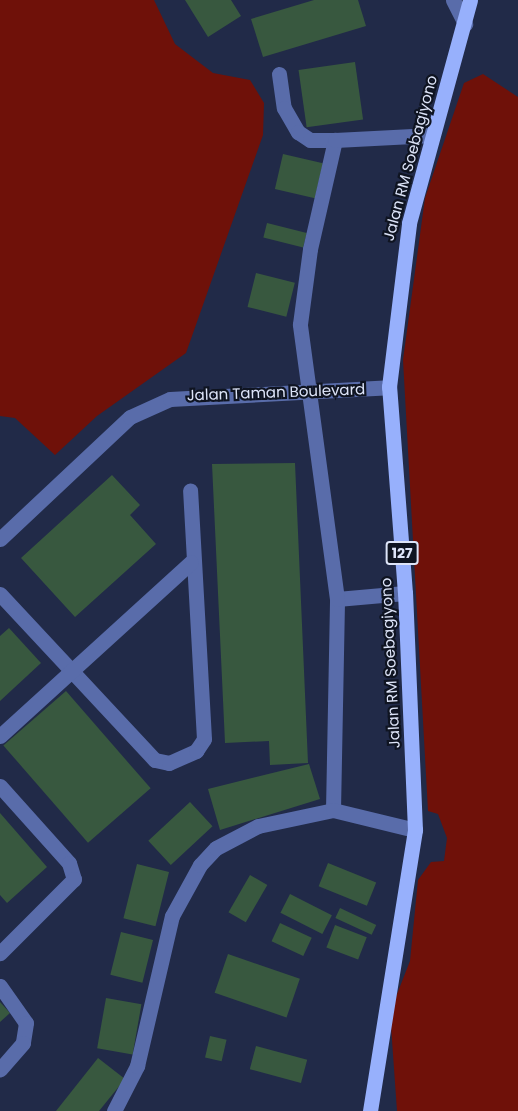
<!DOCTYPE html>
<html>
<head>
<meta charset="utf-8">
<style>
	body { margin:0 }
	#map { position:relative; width:518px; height:1111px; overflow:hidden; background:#212a48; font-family:Poppins,sans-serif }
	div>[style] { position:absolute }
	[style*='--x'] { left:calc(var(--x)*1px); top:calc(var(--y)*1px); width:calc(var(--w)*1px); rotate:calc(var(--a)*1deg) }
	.green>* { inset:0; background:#6f1109 }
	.building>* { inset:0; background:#38583f; transform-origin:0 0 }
	.minor>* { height:15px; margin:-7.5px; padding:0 7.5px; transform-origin:7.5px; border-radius:7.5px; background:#596caa }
	.major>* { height:15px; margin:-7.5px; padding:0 7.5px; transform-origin:7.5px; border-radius:7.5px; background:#97b0fc }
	span { translate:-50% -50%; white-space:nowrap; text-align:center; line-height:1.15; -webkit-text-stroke:4.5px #0f1421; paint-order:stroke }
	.shield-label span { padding:2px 4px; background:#0f1421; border:2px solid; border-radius:4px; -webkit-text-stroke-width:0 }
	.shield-label { font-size:14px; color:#dde4f8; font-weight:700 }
	.street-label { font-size:15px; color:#dde4f8 }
</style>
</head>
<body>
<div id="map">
	<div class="green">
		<i style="clip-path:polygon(0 0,154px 0,175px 44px,213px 73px,250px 80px,264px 103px,263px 135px,186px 353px,97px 416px,55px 455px,15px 418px,0 416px)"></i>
		<i style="clip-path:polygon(483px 74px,518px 97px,518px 1111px,397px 1111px,390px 1012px,410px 961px,418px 880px,431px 862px,444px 861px,447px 838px,438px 814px,428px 811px,403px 360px,425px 198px,464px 83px)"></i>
	</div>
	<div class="building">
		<i style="clip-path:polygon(185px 0,231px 0,241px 16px,208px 37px)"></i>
		<i style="clip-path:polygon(314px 0,358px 0,366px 26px,263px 57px,251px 19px)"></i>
		<i style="left:355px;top:62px;width:58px;height:57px;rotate:82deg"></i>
		<i style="left:283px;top:154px;width:41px;height:36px;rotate:13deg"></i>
		<i style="left:267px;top:223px;width:41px;height:15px;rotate:14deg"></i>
		<i style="left:256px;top:273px;width:40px;height:35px;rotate:14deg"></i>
		<i style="clip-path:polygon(295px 463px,308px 763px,270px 765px,269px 741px,225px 743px,212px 464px)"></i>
		<i style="clip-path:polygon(112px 475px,140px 505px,130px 515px,156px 544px,75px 617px,21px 558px)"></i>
		<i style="clip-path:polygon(9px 628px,41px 663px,0 701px,0 636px)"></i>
		<i style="left:66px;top:691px;width:129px;height:83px;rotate:49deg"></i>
		<i style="clip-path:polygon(309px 764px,320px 799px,220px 830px,208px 789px)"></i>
		<i style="left:190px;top:802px;width:33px;height:57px;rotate:47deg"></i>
		<i style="clip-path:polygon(0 813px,47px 867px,7px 903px,0 895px)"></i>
		<i style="left:328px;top:863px;width:52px;height:25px;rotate:22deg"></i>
		<i style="left:137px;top:864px;width:33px;height:56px;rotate:14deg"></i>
		<i style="left:250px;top:875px;width:20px;height:43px;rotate:30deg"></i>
		<i style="left:290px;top:894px;width:47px;height:21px;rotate:27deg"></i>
		<i style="left:340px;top:908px;width:40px;height:11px;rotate:25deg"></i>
		<i style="left:280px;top:923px;width:35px;height:20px;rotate:25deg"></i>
		<i style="left:335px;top:925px;width:34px;height:24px;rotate:21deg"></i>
		<i style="left:121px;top:932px;width:33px;height:44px;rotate:14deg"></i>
		<i style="left:228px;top:954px;width:76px;height:41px;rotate:19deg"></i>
		<i style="left:106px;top:998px;width:36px;height:51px;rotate:10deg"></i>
		<i style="clip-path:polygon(0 1002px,10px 1013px,0 1022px)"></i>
		<i style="left:210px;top:1036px;width:17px;height:22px;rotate:13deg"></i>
		<i style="left:256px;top:1046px;width:53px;height:24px;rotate:15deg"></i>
		<i style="clip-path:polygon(98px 1058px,125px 1079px,99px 1111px,56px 1111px)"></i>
	</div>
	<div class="minor">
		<i style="--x:453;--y:0;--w:27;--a:63"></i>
		<i style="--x:279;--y:74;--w:34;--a:82"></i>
		<i style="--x:284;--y:108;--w:28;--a:60"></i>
		<i style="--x:298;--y:132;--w:14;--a:34"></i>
		<i style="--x:310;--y:140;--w:25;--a:0"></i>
		<i style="--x:0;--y:539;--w:178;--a:-43.2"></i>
		<i style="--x:130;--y:417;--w:44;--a:-24.2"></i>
		<i style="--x:170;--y:399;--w:219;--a:-3.1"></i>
		<i style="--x:0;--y:594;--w:227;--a:47"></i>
		<i style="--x:155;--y:760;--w:14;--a:12"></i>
		<i style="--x:169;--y:763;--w:30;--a:-24"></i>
		<i style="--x:196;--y:751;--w:14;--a:-56"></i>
		<i style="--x:204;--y:739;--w:249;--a:-93.2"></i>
		<i style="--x:337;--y:599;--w:68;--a:-5"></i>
		<i style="--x:0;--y:736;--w:258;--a:-42.3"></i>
		<i style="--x:0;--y:786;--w:103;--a:48.1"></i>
		<i style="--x:69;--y:863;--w:17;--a:73"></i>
		<i style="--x:74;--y:879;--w:105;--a:135"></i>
		<i style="--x:333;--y:810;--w:211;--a:-88.9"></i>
		<i style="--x:337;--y:599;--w:277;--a:-97.7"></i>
		<i style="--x:300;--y:324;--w:76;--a:-82.4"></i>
		<i style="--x:310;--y:249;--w:112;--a:-77.1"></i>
		<i style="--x:335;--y:140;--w:97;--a:-3"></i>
		<i style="--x:0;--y:986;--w:45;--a:54.9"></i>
		<i style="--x:26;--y:1023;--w:20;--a:99"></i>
		<i style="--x:23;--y:1043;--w:35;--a:131"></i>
		<i style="--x:114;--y:1111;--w:51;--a:-62.9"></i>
		<i style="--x:137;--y:1066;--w:154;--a:-76.9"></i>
		<i style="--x:172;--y:916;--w:58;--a:-61.2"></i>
		<i style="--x:200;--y:865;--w:23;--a:-47"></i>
		<i style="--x:216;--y:848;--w:47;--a:-27.6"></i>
		<i style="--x:258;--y:826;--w:77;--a:-12"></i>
		<i style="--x:333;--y:810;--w:84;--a:13.7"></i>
	</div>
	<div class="major">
		<i style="--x:370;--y:1111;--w:285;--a:-80.9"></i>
		<i style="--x:415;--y:830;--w:237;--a:-92.4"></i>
		<i style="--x:405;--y:593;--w:207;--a:-94.4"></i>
		<i style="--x:389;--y:387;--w:165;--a:-83"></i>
		<i style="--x:409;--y:223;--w:231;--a:-74.7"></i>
	</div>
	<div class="shield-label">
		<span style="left:402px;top:553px">127</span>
	</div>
	<div class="street-label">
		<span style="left:410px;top:158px;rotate:-75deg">Jalan RM Soebagiyono</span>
		<span style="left:276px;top:392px;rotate:-2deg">Jalan Taman Boulevard</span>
		<span style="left:390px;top:663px;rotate:-93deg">Jalan RM Soebagiyono</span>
	</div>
</div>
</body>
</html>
